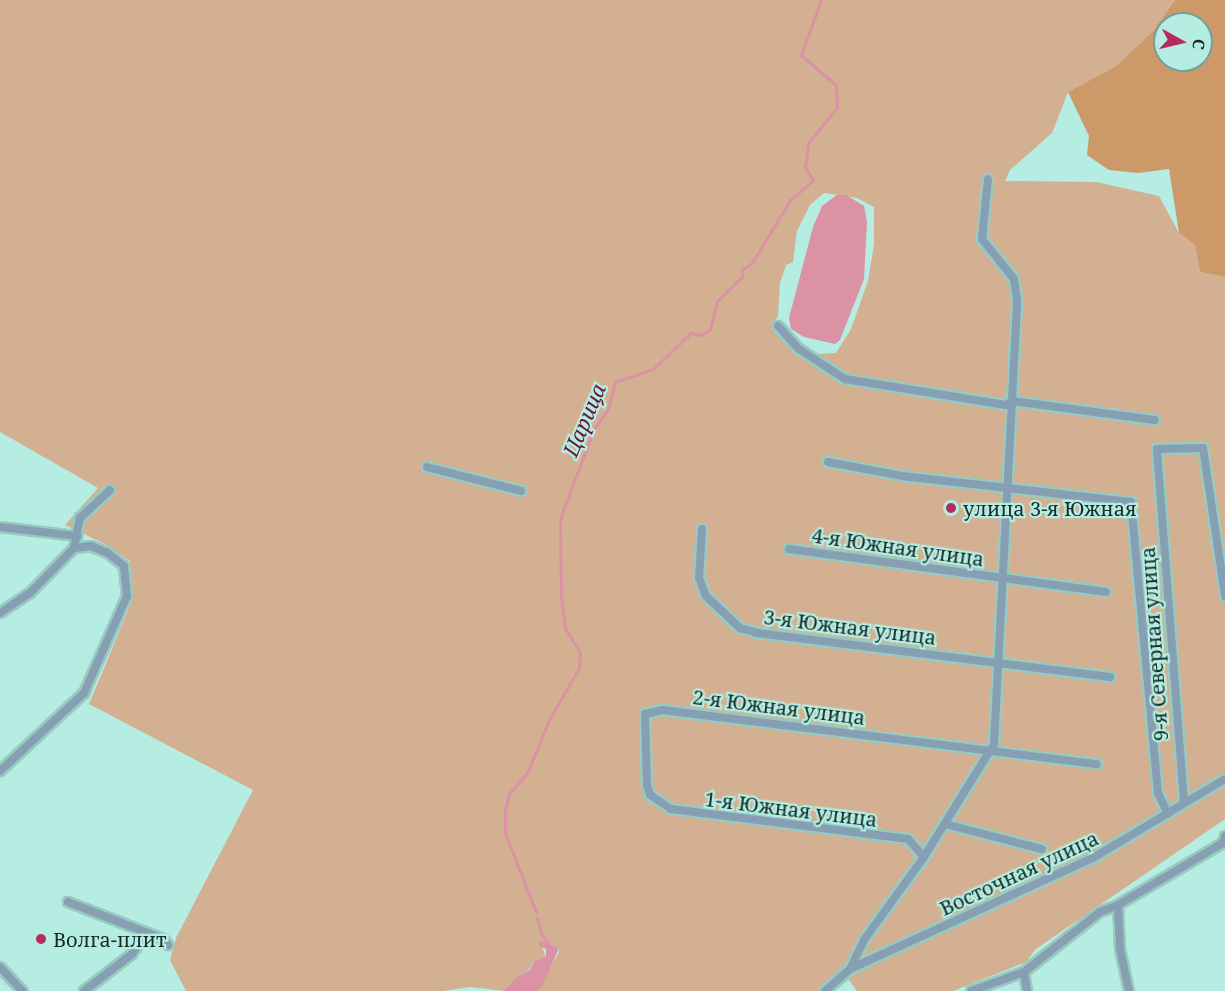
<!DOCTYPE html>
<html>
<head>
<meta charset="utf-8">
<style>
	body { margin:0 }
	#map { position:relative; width:1225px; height:991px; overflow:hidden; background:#b5ede3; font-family:"Noto Serif",serif }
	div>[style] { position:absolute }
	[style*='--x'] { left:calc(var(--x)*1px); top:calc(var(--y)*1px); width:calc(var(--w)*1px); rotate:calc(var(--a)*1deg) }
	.green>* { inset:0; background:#d3b091 }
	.forest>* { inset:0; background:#cd9969 }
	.water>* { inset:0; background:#da92a4 }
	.stream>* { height:3px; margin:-1.5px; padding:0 1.5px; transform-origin:1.5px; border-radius:1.5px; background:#da92a4 }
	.roads { filter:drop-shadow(2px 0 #98cac1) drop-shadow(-2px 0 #98cac1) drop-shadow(0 2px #98cac1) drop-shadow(0 -2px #98cac1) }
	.minor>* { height:8px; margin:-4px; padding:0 4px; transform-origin:4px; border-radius:4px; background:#879fb3 }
	.dots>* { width:16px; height:16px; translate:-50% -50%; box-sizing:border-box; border:3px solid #b5ede3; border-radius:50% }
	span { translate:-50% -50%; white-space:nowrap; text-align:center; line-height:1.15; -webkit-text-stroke:4.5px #b5ede3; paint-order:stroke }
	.poi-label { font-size:20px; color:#152c28 }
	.left { translate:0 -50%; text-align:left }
	.street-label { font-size:20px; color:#152c28 }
	.water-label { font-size:21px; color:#691534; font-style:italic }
	.north { position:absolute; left:1153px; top:12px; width:60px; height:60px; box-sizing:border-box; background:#b5ede3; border:2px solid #75a098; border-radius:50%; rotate:98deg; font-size:16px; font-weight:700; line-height:24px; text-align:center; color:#152c28 }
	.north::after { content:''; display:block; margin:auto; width:21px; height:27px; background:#b72a5f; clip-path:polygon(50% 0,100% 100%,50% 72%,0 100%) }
</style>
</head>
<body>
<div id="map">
	<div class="green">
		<i style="clip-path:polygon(evenodd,0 0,1175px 0,1153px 31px,1116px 66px,1068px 92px,1052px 133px,1010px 170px,1005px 181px,1096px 182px,1159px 196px,1179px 233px,1195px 245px,1200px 272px,1225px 277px,1225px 819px,1036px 949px,1026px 962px,953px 991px,857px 991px,843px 972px,820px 991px,537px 991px,559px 952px,559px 948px,540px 940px,546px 958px,535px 961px,528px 971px,517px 976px,504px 991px,471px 987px,443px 991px,186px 991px,170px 960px,176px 938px,253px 790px,89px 704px,132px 601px,130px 561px,105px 544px,65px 525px,98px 488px,0 432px,0 0,824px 193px,857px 198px,874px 207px,874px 244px,868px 281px,851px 329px,836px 353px,817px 354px,773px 324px,778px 316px,780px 283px,786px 265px,793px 262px,797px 231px,810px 205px,824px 193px)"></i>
	</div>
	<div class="forest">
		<i style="clip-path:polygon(evenodd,1175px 0,1225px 0,1225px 277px,1200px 272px,1195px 245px,1179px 233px,1169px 169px,1138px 173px,1109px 170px,1087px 155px,1089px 136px,1068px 92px,1116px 66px,1153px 31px,1175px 0,1165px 24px,1201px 24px,1201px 60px,1165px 60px,1165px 24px)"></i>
	</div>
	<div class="water">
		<i style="clip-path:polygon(837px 195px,846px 195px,864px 206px,867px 222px,864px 279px,840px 340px,835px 344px,804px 337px,791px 329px,789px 318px,813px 227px,822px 206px)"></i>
		<i style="clip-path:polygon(539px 940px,559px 948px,542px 987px,537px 991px,504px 991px,517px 976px,529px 971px,535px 961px,546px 957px,546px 949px,539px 946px)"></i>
	</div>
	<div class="stream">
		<i style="--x:536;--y:912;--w:85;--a:-111.4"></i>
		<i style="--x:505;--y:833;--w:23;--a:-90"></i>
		<i style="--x:505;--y:810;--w:16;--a:-76"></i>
		<i style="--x:509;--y:794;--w:30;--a:-50"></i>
		<i style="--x:528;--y:771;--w:55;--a:-67.6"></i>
		<i style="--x:549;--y:720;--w:60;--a:-60"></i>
		<i style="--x:579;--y:668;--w:16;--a:-86"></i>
		<i style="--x:580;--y:652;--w:28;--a:-122"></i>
		<i style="--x:565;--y:628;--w:31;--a:-97"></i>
		<i style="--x:561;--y:597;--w:75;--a:-90.8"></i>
		<i style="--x:560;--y:522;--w:12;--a:-76"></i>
		<i style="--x:563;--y:510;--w:87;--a:-69.1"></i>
		<i style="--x:594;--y:429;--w:24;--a:-55"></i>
		<i style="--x:608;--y:409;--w:28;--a:-75"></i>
		<i style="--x:615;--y:382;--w:40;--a:-18.9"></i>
		<i style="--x:653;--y:369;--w:52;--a:-43.5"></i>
		<i style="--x:691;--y:333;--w:11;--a:10"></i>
		<i style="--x:702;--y:335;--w:10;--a:-37"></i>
		<i style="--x:710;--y:329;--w:29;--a:-76"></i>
		<i style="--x:717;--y:301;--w:35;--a:-44"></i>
		<i style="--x:742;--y:277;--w:7;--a:-90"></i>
		<i style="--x:742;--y:270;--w:12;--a:-35"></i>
		<i style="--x:752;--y:263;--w:74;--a:-58.9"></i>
		<i style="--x:790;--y:200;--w:30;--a:-41"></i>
		<i style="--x:813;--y:180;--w:16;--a:-120"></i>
		<i style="--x:805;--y:166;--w:24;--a:-81"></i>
		<i style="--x:809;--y:142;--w:45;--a:-51.3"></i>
		<i style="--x:837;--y:107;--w:22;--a:-93"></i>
		<i style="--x:836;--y:85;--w:46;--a:-139.4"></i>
		<i style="--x:801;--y:55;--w:59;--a:-70"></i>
		<i style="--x:537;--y:918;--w:18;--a:74"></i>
		<i style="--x:542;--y:935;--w:14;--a:54"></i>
	</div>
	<div class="roads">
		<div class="minor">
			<i style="--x:778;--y:326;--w:31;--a:48"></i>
			<i style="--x:799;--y:349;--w:55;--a:33.1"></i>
			<i style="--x:845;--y:379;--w:163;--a:9.2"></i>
			<i style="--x:1006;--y:405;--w:7;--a:-34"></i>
			<i style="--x:1012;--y:401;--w:144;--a:7.6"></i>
			<i style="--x:828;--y:462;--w:75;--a:10.7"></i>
			<i style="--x:902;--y:476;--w:230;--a:6.5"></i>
			<i style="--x:1131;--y:502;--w:292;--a:84.7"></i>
			<i style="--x:1158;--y:793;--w:23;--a:65"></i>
			<i style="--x:427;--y:467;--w:97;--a:14.3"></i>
			<i style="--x:0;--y:527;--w:78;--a:6.7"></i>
			<i style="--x:702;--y:529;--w:49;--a:93.5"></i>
			<i style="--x:699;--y:578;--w:19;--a:69"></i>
			<i style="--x:706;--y:596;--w:47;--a:43.3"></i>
			<i style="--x:740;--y:628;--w:18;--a:16"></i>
			<i style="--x:757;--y:633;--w:356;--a:7.1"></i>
			<i style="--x:789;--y:549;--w:320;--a:7.7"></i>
			<i style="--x:0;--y:613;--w:36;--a:-34"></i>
			<i style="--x:30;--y:593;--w:63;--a:-45.6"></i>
			<i style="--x:74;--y:548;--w:31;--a:-79"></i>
			<i style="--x:80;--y:518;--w:41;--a:-43"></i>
			<i style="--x:0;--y:771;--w:115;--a:-42.9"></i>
			<i style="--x:84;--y:693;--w:106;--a:-66.1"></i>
			<i style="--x:127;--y:596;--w:30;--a:-96"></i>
			<i style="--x:124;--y:566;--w:21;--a:-141"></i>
			<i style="--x:108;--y:553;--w:18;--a:-158"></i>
			<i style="--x:91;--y:546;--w:17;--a:173"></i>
			<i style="--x:1184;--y:802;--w:354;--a:-94.4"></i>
			<i style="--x:1157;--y:449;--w:46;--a:-1.2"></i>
			<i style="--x:1203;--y:448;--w:150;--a:81.5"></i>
			<i style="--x:945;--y:824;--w:100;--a:14.5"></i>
			<i style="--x:924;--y:857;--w:24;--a:-132"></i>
			<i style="--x:908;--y:839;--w:239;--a:-172.8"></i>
			<i style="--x:671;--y:809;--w:25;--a:-146"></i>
			<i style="--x:650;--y:795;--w:10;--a:-107"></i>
			<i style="--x:647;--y:785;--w:71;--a:-91.6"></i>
			<i style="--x:645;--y:714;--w:17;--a:-13"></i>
			<i style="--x:662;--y:710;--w:438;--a:7.1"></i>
			<i style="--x:68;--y:902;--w:102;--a:21.3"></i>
			<i style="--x:163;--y:939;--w:8;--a:50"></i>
			<i style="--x:1118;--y:905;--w:44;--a:87.4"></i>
			<i style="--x:1120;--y:949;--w:43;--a:77.9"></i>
			<i style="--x:0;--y:967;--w:33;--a:47"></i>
			<i style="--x:850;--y:969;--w:32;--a:-64"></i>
			<i style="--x:864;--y:940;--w:102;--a:-54.1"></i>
			<i style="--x:924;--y:857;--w:133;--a:-58.2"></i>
			<i style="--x:994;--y:744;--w:445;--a:-87"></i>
			<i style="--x:1017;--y:300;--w:21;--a:-98"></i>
			<i style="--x:1014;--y:279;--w:51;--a:-128.7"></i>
			<i style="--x:982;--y:239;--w:60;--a:-84.3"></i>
			<i style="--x:1024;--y:972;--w:19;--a:81"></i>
			<i style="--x:84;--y:991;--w:61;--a:-37.6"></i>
			<i style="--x:132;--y:954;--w:23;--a:-56"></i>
			<i style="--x:825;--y:991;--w:33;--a:-41"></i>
			<i style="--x:850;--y:969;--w:267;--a:-24.6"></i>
			<i style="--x:1093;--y:858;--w:154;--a:-30.9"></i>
			<i style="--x:971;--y:991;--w:56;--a:-19.7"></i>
			<i style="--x:1024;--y:972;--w:97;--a:-38.3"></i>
			<i style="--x:1100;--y:912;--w:19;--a:-21"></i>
			<i style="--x:1118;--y:905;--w:122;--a:-30.6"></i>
			<i style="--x:1223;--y:843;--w:7;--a:-74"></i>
		</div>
	</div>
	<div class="dots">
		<i style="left:951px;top:508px;background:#b72a5f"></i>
		<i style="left:41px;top:939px;background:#b72a5f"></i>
	</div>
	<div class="poi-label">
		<span class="left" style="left:963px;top:508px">улица 3-я Южная</span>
		<span class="left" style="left:53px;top:939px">Волга-плит</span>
	</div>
	<div class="street-label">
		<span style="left:898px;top:547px;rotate:8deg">4-я Южная улица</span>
		<span style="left:850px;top:627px;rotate:7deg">3-я Южная улица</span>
		<span style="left:1154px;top:644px;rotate:-94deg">9-я Северная улица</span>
		<span style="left:779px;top:707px;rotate:7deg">2-я Южная улица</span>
		<span style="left:791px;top:809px;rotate:7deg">1-я Южная улица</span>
		<span style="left:1019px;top:873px;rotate:-25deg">Восточная улица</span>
	</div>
	<div class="water-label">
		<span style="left:584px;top:420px;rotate:-67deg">Царица</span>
	</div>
	<div class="north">С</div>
</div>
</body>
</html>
